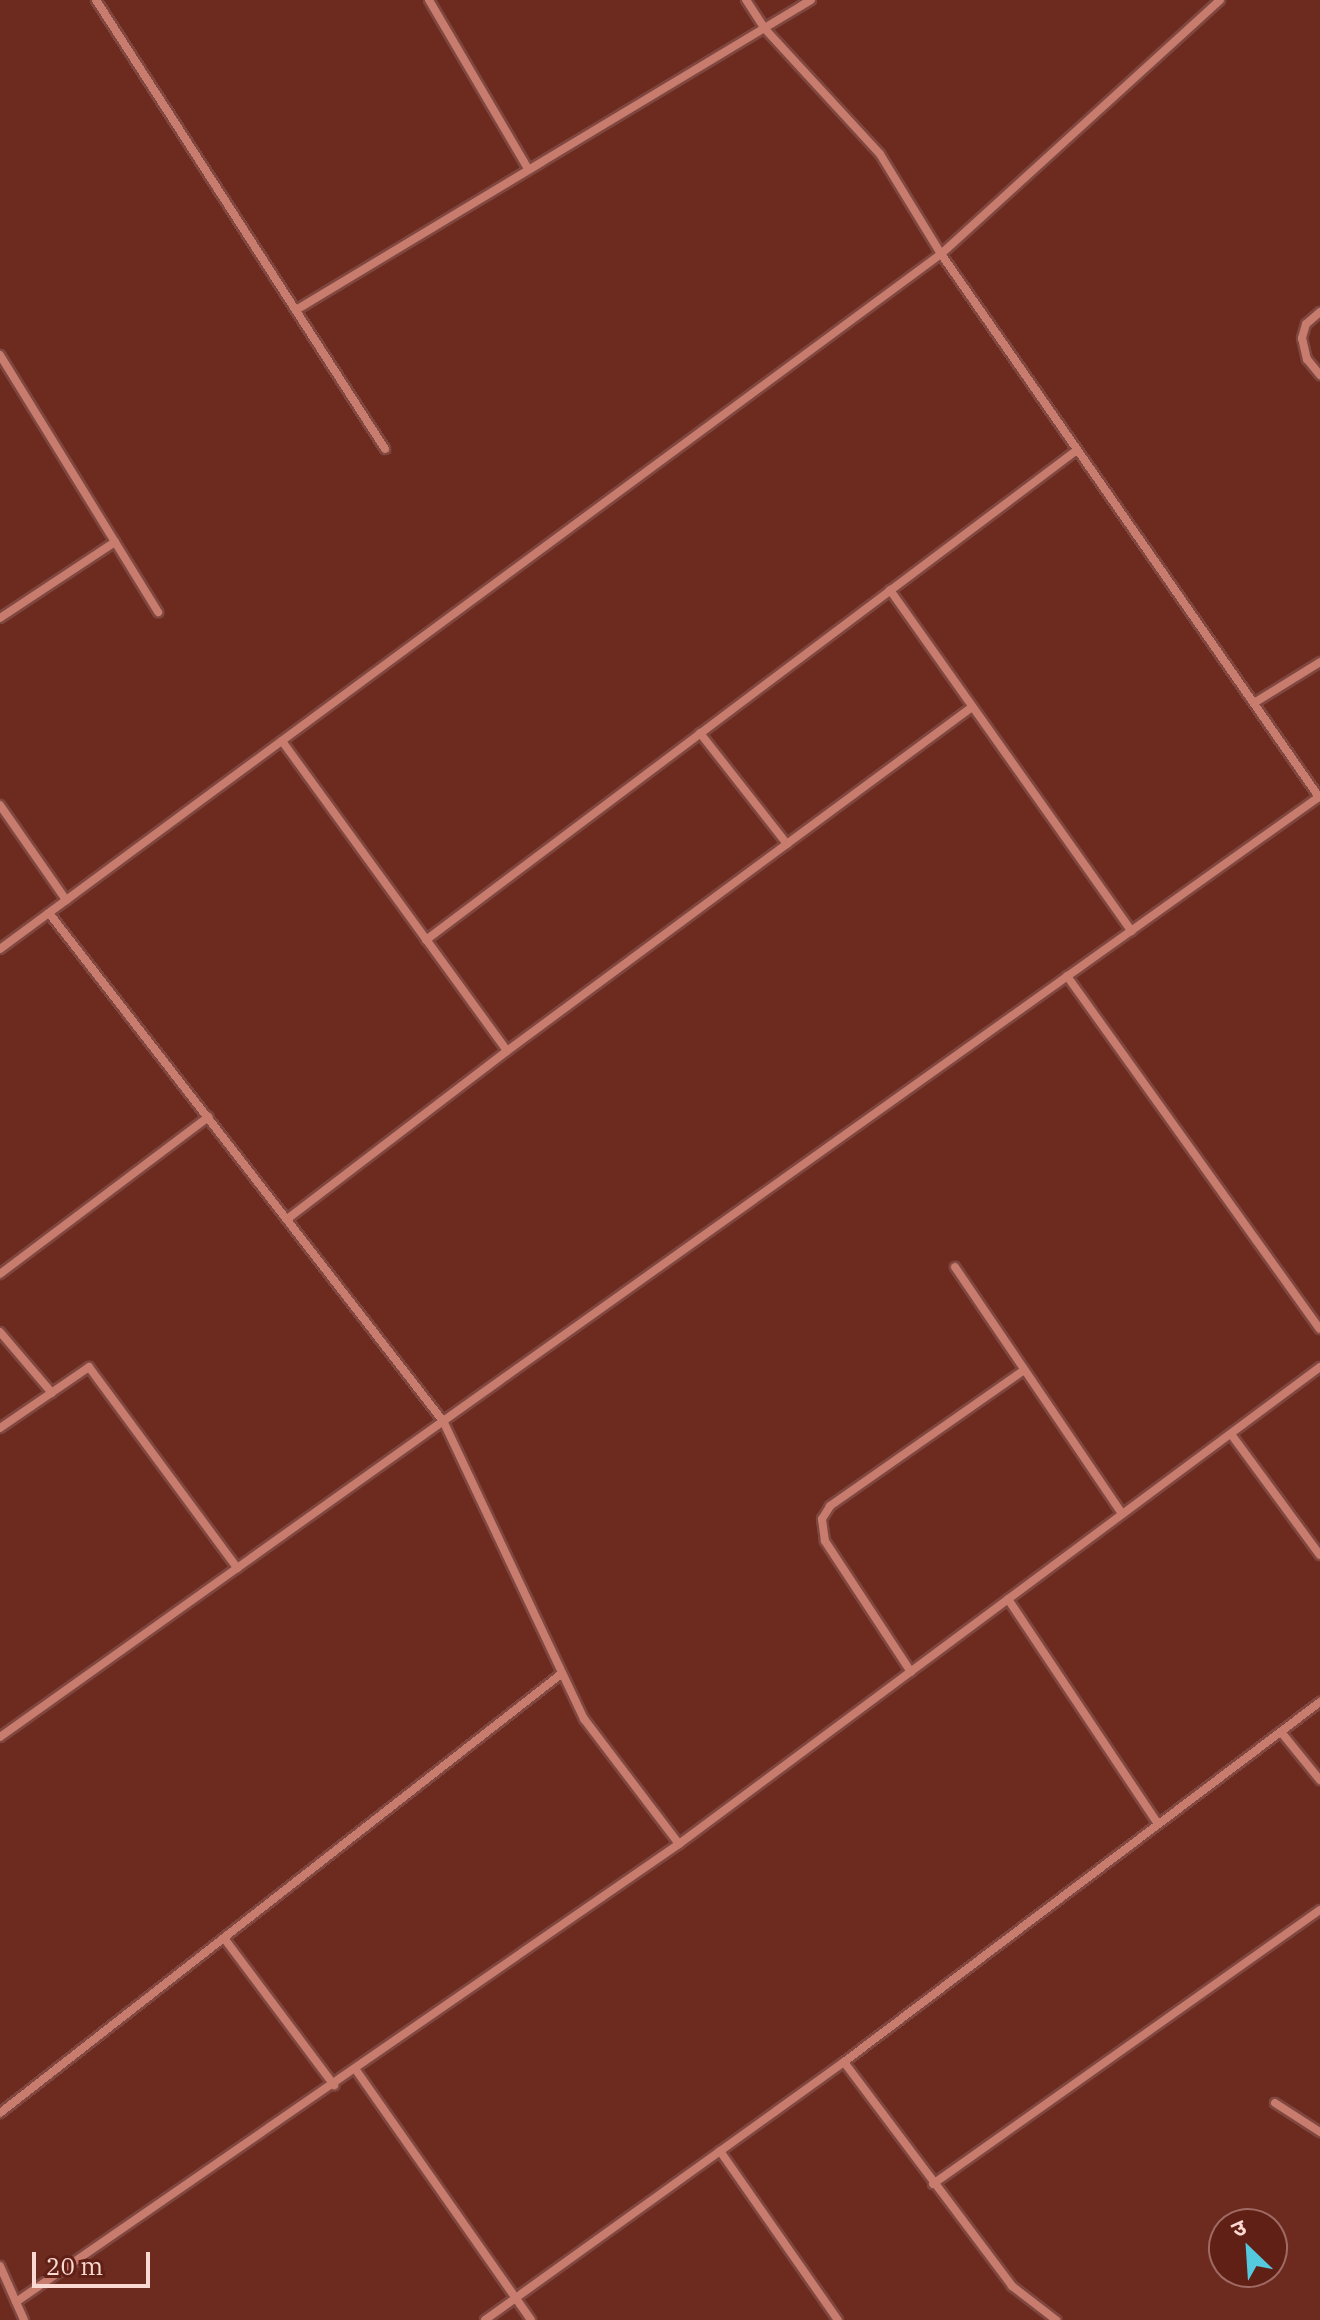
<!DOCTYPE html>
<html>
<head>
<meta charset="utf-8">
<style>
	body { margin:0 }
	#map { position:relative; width:1320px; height:2320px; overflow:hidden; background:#6d2b20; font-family:"IBM Plex Serif","Noto Sans Devanagari",serif }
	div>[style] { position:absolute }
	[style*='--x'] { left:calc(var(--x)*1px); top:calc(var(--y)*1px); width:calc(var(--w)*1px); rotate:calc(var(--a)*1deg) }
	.roads { filter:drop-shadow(2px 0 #7f473f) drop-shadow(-2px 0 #7f473f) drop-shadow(0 2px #7f473f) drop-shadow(0 -2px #7f473f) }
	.street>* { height:8px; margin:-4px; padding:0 4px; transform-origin:4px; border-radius:4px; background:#c77c6e }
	span { translate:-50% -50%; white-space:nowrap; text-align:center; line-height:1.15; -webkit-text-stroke:7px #612016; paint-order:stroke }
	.north { position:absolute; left:1208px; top:2208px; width:80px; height:80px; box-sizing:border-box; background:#612016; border:2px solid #9f6a62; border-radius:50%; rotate:335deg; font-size:22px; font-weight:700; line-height:32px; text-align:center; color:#fbd9d3 }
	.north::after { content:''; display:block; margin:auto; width:28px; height:36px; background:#55cadf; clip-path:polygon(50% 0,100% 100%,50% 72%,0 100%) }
	.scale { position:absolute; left:32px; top:2252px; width:118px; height:36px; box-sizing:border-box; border:4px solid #fbd9d3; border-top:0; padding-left:10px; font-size:24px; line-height:28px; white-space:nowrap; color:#fbd9d3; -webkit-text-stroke:6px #612016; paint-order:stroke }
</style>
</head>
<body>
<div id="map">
	<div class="roads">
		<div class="street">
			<i style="--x:96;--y:0;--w:534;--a:57.23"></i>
			<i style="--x:429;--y:0;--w:196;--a:59.6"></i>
			<i style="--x:296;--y:310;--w:601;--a:-31.05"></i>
			<i style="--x:1320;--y:312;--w:18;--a:139"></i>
			<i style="--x:1306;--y:324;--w:15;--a:106"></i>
			<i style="--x:1302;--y:338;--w:22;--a:77"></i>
			<i style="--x:1307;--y:359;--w:21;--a:51"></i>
			<i style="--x:0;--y:355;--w:302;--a:58.4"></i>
			<i style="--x:890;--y:590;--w:418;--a:54.7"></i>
			<i style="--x:0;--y:618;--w:138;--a:-33.5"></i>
			<i style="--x:1254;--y:703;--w:78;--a:-31.8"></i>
			<i style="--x:700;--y:733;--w:141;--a:51.9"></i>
			<i style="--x:282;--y:741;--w:383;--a:54"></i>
			<i style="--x:507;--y:1051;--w:277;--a:142.6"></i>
			<i style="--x:0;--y:805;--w:116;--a:55.2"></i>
			<i style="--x:426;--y:940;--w:815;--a:-36.97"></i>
			<i style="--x:0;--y:949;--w:1170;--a:-36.45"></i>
			<i style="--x:941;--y:254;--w:377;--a:-42.3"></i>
			<i style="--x:1067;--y:976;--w:434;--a:54.4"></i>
			<i style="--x:507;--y:1051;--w:578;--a:-36.49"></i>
			<i style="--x:955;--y:1267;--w:298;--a:55.9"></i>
			<i style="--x:0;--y:1274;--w:261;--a:-37"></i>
			<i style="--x:0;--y:1332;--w:80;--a:49.6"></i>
			<i style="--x:0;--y:1428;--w:108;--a:-34.4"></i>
			<i style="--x:89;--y:1367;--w:250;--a:53.6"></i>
			<i style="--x:1231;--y:1434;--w:150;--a:53.7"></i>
			<i style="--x:1008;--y:1599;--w:268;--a:56.3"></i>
			<i style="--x:911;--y:1672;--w:157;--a:-123.3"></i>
			<i style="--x:825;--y:1541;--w:22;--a:-98"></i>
			<i style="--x:822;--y:1519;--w:15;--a:-58"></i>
			<i style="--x:830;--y:1506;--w:237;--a:-35"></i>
			<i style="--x:1281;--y:1732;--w:62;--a:50.9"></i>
			<i style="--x:0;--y:1737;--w:1620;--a:-35.48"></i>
			<i style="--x:1319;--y:797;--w:662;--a:-124.84"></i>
			<i style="--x:941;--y:254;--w:117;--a:-121.4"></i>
			<i style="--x:880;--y:154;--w:170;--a:-132.6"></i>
			<i style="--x:765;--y:29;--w:35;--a:-123"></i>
			<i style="--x:679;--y:1844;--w:799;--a:-36.65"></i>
			<i style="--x:224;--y:1938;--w:184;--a:53.2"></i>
			<i style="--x:844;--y:2062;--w:280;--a:53.1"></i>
			<i style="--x:1012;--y:2286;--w:56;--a:37.7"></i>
			<i style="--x:356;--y:2070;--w:305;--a:55"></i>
			<i style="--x:1275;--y:2103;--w:54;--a:32.8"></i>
			<i style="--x:0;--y:2113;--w:712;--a:-38.04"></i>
			<i style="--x:720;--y:2151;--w:206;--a:55.1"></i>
			<i style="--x:933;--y:2184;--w:474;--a:-35.3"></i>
			<i style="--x:0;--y:2266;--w:59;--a:66"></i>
			<i style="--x:16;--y:2302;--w:806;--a:-34.64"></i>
			<i style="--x:679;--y:1844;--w:157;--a:-127.2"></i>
			<i style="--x:584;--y:1719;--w:330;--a:-115.3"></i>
			<i style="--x:443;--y:1421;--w:643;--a:-127.8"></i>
			<i style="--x:485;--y:2320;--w:442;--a:-35.7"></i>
			<i style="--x:844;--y:2062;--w:597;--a:-37.1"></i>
		</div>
	</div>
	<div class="north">उ</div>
	<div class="scale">20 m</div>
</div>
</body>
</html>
